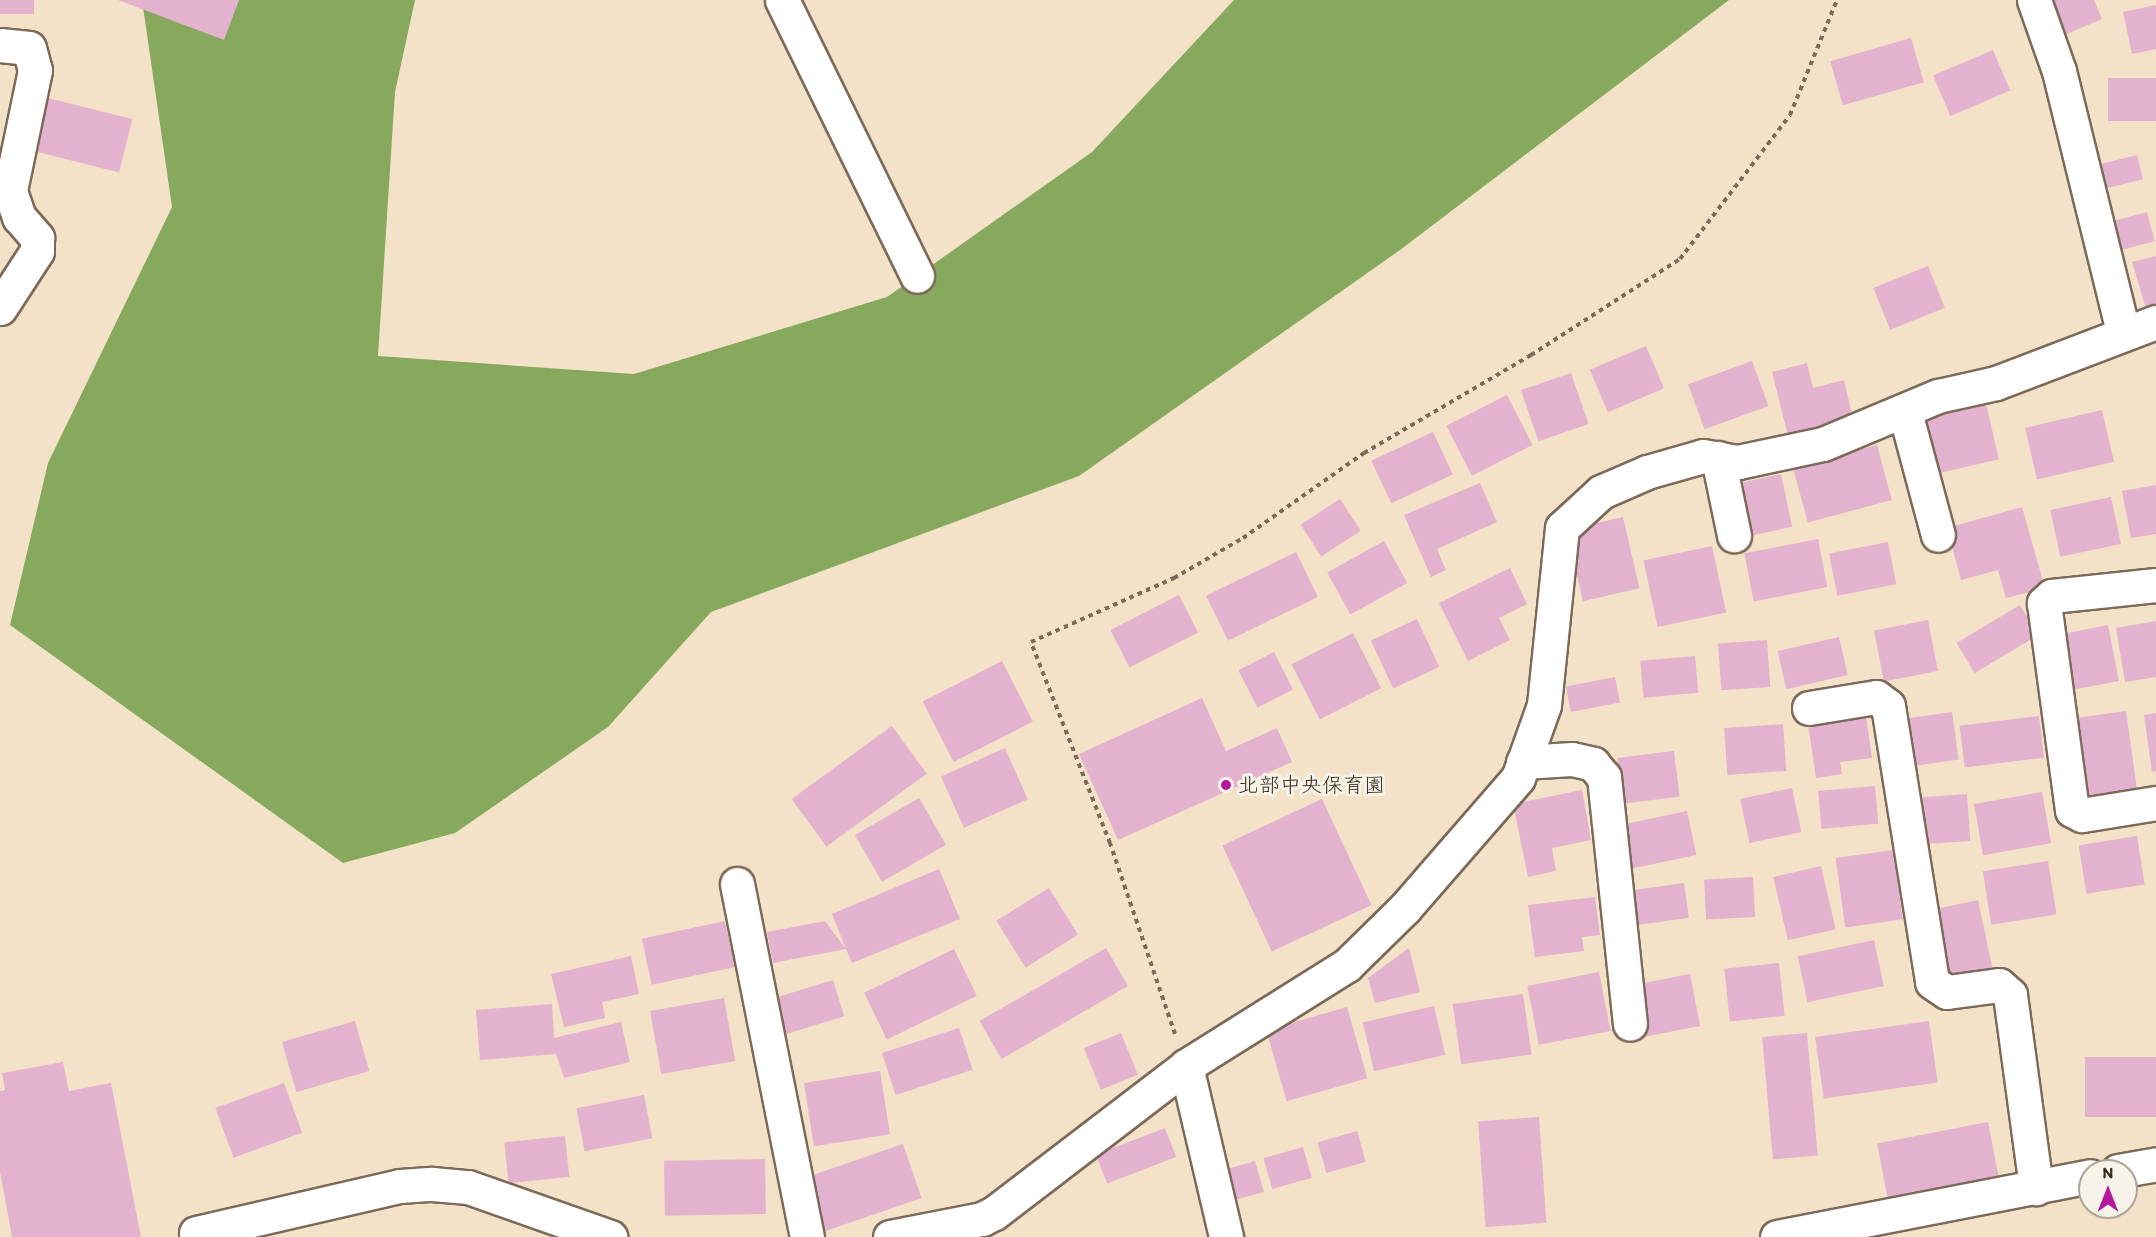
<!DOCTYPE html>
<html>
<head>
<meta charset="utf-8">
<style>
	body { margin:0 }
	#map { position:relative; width:2156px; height:1237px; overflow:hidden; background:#f3e2c7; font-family:Itim,"Klee One",sans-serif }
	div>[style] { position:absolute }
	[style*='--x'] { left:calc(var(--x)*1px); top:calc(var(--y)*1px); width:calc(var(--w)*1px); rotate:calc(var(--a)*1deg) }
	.forest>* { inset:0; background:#87a95d }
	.building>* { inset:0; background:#e3b2ce; transform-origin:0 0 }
	.path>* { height:4px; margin-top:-2px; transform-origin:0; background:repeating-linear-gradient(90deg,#7b6a59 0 4.5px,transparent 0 9px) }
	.roads { filter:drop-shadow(2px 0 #7b6a59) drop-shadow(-2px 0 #7b6a59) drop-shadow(0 2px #7b6a59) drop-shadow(0 -2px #7b6a59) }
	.minor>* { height:33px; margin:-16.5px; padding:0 16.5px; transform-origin:16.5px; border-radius:16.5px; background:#fff }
	.dots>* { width:16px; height:16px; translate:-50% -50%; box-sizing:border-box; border:3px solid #f7f3e8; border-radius:50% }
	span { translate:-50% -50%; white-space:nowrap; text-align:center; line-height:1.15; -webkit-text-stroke:6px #f7f3e8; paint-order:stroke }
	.poi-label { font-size:21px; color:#3b2a1e }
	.left { translate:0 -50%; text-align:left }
	.north { position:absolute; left:2078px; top:1159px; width:60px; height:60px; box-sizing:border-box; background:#f7f3e8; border:2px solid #aca397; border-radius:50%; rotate:0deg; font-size:16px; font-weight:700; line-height:24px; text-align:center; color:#3b2a1e }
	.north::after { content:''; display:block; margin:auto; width:21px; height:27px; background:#b5179e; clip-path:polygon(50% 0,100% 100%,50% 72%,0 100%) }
</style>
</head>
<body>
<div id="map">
	<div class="forest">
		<i style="clip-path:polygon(142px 0,415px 0,395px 92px,378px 356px,634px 374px,887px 297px,1092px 152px,1234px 0,1729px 0,1400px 250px,1079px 476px,711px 612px,608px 727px,455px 833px,343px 863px,10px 625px,48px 463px,172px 207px)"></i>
	</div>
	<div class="building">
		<i style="left:0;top:0;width:34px;height:14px"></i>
		<i style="clip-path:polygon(118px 0,239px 0,224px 40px)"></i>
		<i style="clip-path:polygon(2054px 0,2094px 0,2102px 19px,2050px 41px,2037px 7px)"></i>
		<i style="clip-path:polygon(2156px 5px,2156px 49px,2132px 54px,2123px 12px)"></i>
		<i style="left:1911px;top:38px;width:46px;height:84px;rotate:74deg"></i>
		<i style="left:1993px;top:50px;width:44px;height:65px;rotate:67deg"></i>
		<i style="left:2156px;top:78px;width:43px;height:48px;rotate:90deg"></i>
		<i style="left:48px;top:98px;width:87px;height:55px;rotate:14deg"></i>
		<i style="left:2137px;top:155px;width:25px;height:49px;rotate:76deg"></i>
		<i style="left:2147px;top:212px;width:30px;height:50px;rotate:75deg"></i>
		<i style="clip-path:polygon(2156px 256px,2156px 310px,2147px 312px,2132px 262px)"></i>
		<i style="left:1928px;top:266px;width:45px;height:59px;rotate:68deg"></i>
		<i style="left:1646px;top:346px;width:46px;height:61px;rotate:67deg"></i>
		<i style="left:1752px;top:361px;width:48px;height:68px;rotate:70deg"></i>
		<i style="clip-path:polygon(1807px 363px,1813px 388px,1844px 380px,1853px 419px,1788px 436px,1772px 372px)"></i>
		<i style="left:1571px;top:373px;width:54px;height:53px;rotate:71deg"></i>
		<i style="left:1507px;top:395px;width:56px;height:68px;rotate:63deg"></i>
		<i style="left:1984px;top:395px;width:66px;height:64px;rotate:77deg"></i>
		<i style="left:2102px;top:410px;width:53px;height:79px;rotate:77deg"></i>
		<i style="left:1433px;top:432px;width:47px;height:68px;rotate:65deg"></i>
		<i style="left:1877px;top:445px;width:57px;height:87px;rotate:75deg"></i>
		<i style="left:1781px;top:474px;width:54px;height:44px;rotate:78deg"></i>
		<i style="clip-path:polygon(1480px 483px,1497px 522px,1437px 549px,1446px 570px,1431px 577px,1404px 515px)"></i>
		<i style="clip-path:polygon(2156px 485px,2156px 534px,2131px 538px,2122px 491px)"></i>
		<i style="left:2111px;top:497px;width:48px;height:62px;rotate:78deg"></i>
		<i style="left:1340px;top:499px;width:38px;height:47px;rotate:57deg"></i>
		<i style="clip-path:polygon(2022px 507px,2045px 588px,2006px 598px,1998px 570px,1961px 580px,1947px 528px)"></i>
		<i style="left:1623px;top:517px;width:73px;height:58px;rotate:77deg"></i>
		<i style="left:1818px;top:539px;width:49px;height:75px;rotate:79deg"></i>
		<i style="left:1384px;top:541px;width:48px;height:65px;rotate:61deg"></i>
		<i style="left:1888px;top:542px;width:43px;height:60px;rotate:79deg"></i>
		<i style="left:1712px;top:546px;width:68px;height:70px;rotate:78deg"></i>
		<i style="left:1296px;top:552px;width:50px;height:100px;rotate:64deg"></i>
		<i style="clip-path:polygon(1510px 568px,1527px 604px,1499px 618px,1510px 640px,1468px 661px,1439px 603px)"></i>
		<i style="left:1179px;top:595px;width:42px;height:77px;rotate:63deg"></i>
		<i style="left:2020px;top:605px;width:35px;height:74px;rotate:59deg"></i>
		<i style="left:1417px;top:619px;width:53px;height:51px;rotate:65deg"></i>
		<i style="left:1928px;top:620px;width:52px;height:55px;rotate:79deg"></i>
		<i style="clip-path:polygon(2156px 621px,2156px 677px,2125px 682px,2116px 628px)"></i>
		<i style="left:2108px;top:625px;width:57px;height:52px;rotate:79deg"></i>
		<i style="left:1353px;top:633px;width:62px;height:69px;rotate:63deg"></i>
		<i style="left:1839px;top:637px;width:39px;height:63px;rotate:77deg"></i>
		<i style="left:1767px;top:640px;width:47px;height:49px;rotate:86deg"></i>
		<i style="left:1274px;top:652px;width:42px;height:40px;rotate:63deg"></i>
		<i style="left:1695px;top:656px;width:37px;height:55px;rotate:85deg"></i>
		<i style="left:1002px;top:661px;width:68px;height:89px;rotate:63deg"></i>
		<i style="left:1615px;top:677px;width:26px;height:50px;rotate:79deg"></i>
		<i style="clip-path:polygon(1202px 698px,1226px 751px,1277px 728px,1292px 762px,1118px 840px,1079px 754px)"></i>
		<i style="clip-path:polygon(1865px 709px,1872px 758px,1840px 762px,1842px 774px,1816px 778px,1807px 717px)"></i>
		<i style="left:2126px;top:711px;width:78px;height:59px;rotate:82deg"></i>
		<i style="left:1952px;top:712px;width:48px;height:52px;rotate:82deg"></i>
		<i style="clip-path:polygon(2156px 713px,2156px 771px,2152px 772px,2144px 715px)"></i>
		<i style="left:2039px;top:716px;width:42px;height:80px;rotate:83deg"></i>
		<i style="left:1783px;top:724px;width:47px;height:59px;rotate:86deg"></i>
		<i style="left:892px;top:726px;width:59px;height:124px;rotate:54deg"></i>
		<i style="left:1005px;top:748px;width:56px;height:70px;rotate:66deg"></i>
		<i style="left:1674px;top:751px;width:46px;height:57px;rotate:83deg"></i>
		<i style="left:1875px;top:786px;width:38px;height:57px;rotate:85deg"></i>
		<i style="left:1792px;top:788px;width:45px;height:53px;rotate:78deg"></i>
		<i style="clip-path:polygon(1582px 790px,1591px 840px,1552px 848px,1556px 871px,1528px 877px,1513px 804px)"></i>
		<i style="left:2042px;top:792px;width:52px;height:69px;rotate:80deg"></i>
		<i style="left:1967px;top:794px;width:47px;height:52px;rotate:86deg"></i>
		<i style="left:919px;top:798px;width:54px;height:74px;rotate:60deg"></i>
		<i style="left:1322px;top:799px;width:117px;height:110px;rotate:65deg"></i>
		<i style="left:1687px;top:811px;width:45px;height:69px;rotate:78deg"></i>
		<i style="left:2137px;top:836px;width:49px;height:59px;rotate:81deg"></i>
		<i style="left:1893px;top:850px;width:70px;height:58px;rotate:82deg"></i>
		<i style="left:2048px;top:861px;width:54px;height:66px;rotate:81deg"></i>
		<i style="left:1821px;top:866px;width:65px;height:49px;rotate:77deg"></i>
		<i style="clip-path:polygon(939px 869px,960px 919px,852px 963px,846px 949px,773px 963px,767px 932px,825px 921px,846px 949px,832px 914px)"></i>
		<i style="left:1753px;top:877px;width:40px;height:49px;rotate:87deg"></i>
		<i style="left:1684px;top:883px;width:35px;height:61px;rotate:82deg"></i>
		<i style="left:1049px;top:888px;width:55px;height:62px;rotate:58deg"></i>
		<i style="clip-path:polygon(1595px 897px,1600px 935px,1582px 937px,1584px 951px,1535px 957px,1528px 905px)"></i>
		<i style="left:1978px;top:900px;width:69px;height:48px;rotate:78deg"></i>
		<i style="left:725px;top:921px;width:47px;height:85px;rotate:78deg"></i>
		<i style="left:1874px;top:940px;width:47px;height:78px;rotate:78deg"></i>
		<i style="left:1106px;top:948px;width:44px;height:146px;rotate:60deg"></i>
		<i style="clip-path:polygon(1409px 948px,1420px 992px,1375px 1003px,1368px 978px)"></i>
		<i style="left:954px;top:949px;width:52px;height:100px;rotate:64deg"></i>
		<i style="clip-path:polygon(631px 956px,639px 994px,602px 1002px,605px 1018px,564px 1027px,551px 974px)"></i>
		<i style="left:1779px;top:963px;width:53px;height:55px;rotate:84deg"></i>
		<i style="left:1599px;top:972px;width:60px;height:73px;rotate:79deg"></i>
		<i style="left:1690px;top:974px;width:53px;height:59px;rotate:79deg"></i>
		<i style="left:833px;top:980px;width:38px;height:68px;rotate:73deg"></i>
		<i style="left:1523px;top:994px;width:61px;height:71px;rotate:82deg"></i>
		<i style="left:724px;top:998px;width:64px;height:75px;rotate:80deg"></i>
		<i style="clip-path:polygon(552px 1004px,554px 1038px,621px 1022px,630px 1062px,564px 1078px,556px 1054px,480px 1060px,476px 1010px)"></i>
		<i style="left:1434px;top:1006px;width:50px;height:73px;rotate:77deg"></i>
		<i style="left:1347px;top:1007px;width:74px;height:84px;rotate:74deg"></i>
		<i style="left:355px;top:1021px;width:52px;height:76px;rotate:74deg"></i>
		<i style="left:1929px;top:1021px;width:62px;height:115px;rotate:82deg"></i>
		<i style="left:959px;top:1028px;width:44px;height:81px;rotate:72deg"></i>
		<i style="left:1121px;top:1033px;width:45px;height:40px;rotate:68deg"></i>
		<i style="left:1807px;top:1033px;width:123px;height:45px;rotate:85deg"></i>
		<i style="left:2156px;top:1057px;width:60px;height:71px;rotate:90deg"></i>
		<i style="clip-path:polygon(63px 1062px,69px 1091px,111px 1083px,141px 1237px,12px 1237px,0 1172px,0 1091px,5px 1090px,2px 1073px)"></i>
		<i style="left:880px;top:1071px;width:64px;height:77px;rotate:81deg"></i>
		<i style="left:284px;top:1083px;width:53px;height:73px;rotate:70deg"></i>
		<i style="left:644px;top:1095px;width:44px;height:69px;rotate:79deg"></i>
		<i style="left:1539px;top:1117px;width:106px;height:61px;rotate:86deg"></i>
		<i style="left:1988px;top:1122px;width:59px;height:113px;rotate:79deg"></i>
		<i style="left:1165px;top:1128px;width:31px;height:74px;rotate:69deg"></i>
		<i style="left:1357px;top:1131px;width:32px;height:41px;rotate:74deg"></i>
		<i style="left:565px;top:1136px;width:41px;height:61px;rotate:84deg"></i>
		<i style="left:903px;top:1144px;width:57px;height:107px;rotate:71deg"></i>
		<i style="left:1303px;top:1147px;width:32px;height:41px;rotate:74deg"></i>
		<i style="left:765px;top:1159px;width:55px;height:101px;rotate:89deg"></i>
		<i style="left:1255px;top:1161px;width:32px;height:41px;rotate:74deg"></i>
	</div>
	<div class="path">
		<i style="--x:1175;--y:1034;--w:202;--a:-108.8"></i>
		<i style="--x:1110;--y:843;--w:216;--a:-111.5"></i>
		<i style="--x:1031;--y:642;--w:157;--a:-24.1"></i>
		<i style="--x:1174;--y:578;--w:80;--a:-30.1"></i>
		<i style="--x:1243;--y:538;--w:148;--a:-35.1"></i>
		<i style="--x:1364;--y:453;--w:194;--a:-30.4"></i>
		<i style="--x:1531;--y:355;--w:177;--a:-32.8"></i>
		<i style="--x:1680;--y:259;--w:181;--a:-52.6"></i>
		<i style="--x:1790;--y:115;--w:124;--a:-67.8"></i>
	</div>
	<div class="roads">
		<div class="minor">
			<i style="--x:782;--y:0;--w:307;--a:63.9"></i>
			<i style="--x:2034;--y:0;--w:75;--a:70.6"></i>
			<i style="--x:2059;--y:71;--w:269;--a:76.2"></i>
			<i style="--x:0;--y:45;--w:29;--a:6"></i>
			<i style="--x:29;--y:48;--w:23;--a:75"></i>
			<i style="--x:35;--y:70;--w:124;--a:101.7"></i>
			<i style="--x:10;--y:191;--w:28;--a:71"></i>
			<i style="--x:19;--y:217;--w:28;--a:49"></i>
			<i style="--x:37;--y:238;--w:13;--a:90"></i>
			<i style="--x:37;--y:251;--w:68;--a:123"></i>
			<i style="--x:1905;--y:412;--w:127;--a:75"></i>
			<i style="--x:1718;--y:458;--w:79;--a:78.3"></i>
			<i style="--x:2156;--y:585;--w:105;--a:174"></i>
			<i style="--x:2052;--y:596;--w:11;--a:139"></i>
			<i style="--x:2044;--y:603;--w:209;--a:82.3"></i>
			<i style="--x:2072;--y:810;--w:11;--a:27"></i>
			<i style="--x:2082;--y:815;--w:75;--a:-9.2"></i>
			<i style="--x:1809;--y:708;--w:68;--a:-9.3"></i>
			<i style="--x:1876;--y:697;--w:15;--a:37"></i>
			<i style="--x:1888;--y:706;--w:279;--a:80.9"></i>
			<i style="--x:1932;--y:982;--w:18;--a:34"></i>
			<i style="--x:1947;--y:992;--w:52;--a:-7.7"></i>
			<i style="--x:1999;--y:985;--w:15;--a:42"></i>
			<i style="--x:2010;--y:995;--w:195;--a:82.3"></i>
			<i style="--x:1523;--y:762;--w:49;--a:-3.5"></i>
			<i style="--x:1572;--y:759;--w:22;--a:13"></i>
			<i style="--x:1593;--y:764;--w:17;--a:50"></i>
			<i style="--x:1604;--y:777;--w:248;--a:84"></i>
			<i style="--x:737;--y:884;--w:360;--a:78.8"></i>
			<i style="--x:1186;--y:1066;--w:176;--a:76.8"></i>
			<i style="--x:2118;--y:1171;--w:39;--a:-10"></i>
			<i style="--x:196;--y:1233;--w:209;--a:-13"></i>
			<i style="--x:400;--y:1186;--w:32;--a:-4"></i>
			<i style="--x:432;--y:1184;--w:36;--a:5"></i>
			<i style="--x:468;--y:1187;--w:151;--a:19.4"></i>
			<i style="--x:890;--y:1237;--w:94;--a:-11.1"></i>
			<i style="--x:982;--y:1219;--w:13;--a:-27"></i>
			<i style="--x:994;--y:1213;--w:242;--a:-37.4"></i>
			<i style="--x:1186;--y:1066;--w:190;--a:-32.1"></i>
			<i style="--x:1347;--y:965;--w:81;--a:-44.5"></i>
			<i style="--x:1405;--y:908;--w:172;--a:-49"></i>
			<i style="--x:1518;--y:778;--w:77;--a:-70.4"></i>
			<i style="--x:1544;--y:705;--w:178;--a:-84.2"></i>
			<i style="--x:1562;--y:528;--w:53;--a:-42.7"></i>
			<i style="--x:1601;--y:492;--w:50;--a:-23.5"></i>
			<i style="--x:1647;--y:472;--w:58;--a:-15.9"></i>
			<i style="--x:1703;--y:456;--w:36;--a:10"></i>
			<i style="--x:1738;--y:462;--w:87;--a:-12"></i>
			<i style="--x:1823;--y:444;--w:125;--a:-22.7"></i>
			<i style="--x:1938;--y:396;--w:59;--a:-12.6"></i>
			<i style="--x:1996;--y:383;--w:171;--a:-20.9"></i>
			<i style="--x:1777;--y:1237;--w:319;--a:-11"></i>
		</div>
	</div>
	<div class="dots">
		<i style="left:1226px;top:785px;background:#b5179e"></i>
	</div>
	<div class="poi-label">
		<span class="left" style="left:1238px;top:785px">北部中央保育園</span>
	</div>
	<div class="north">N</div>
</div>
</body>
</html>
